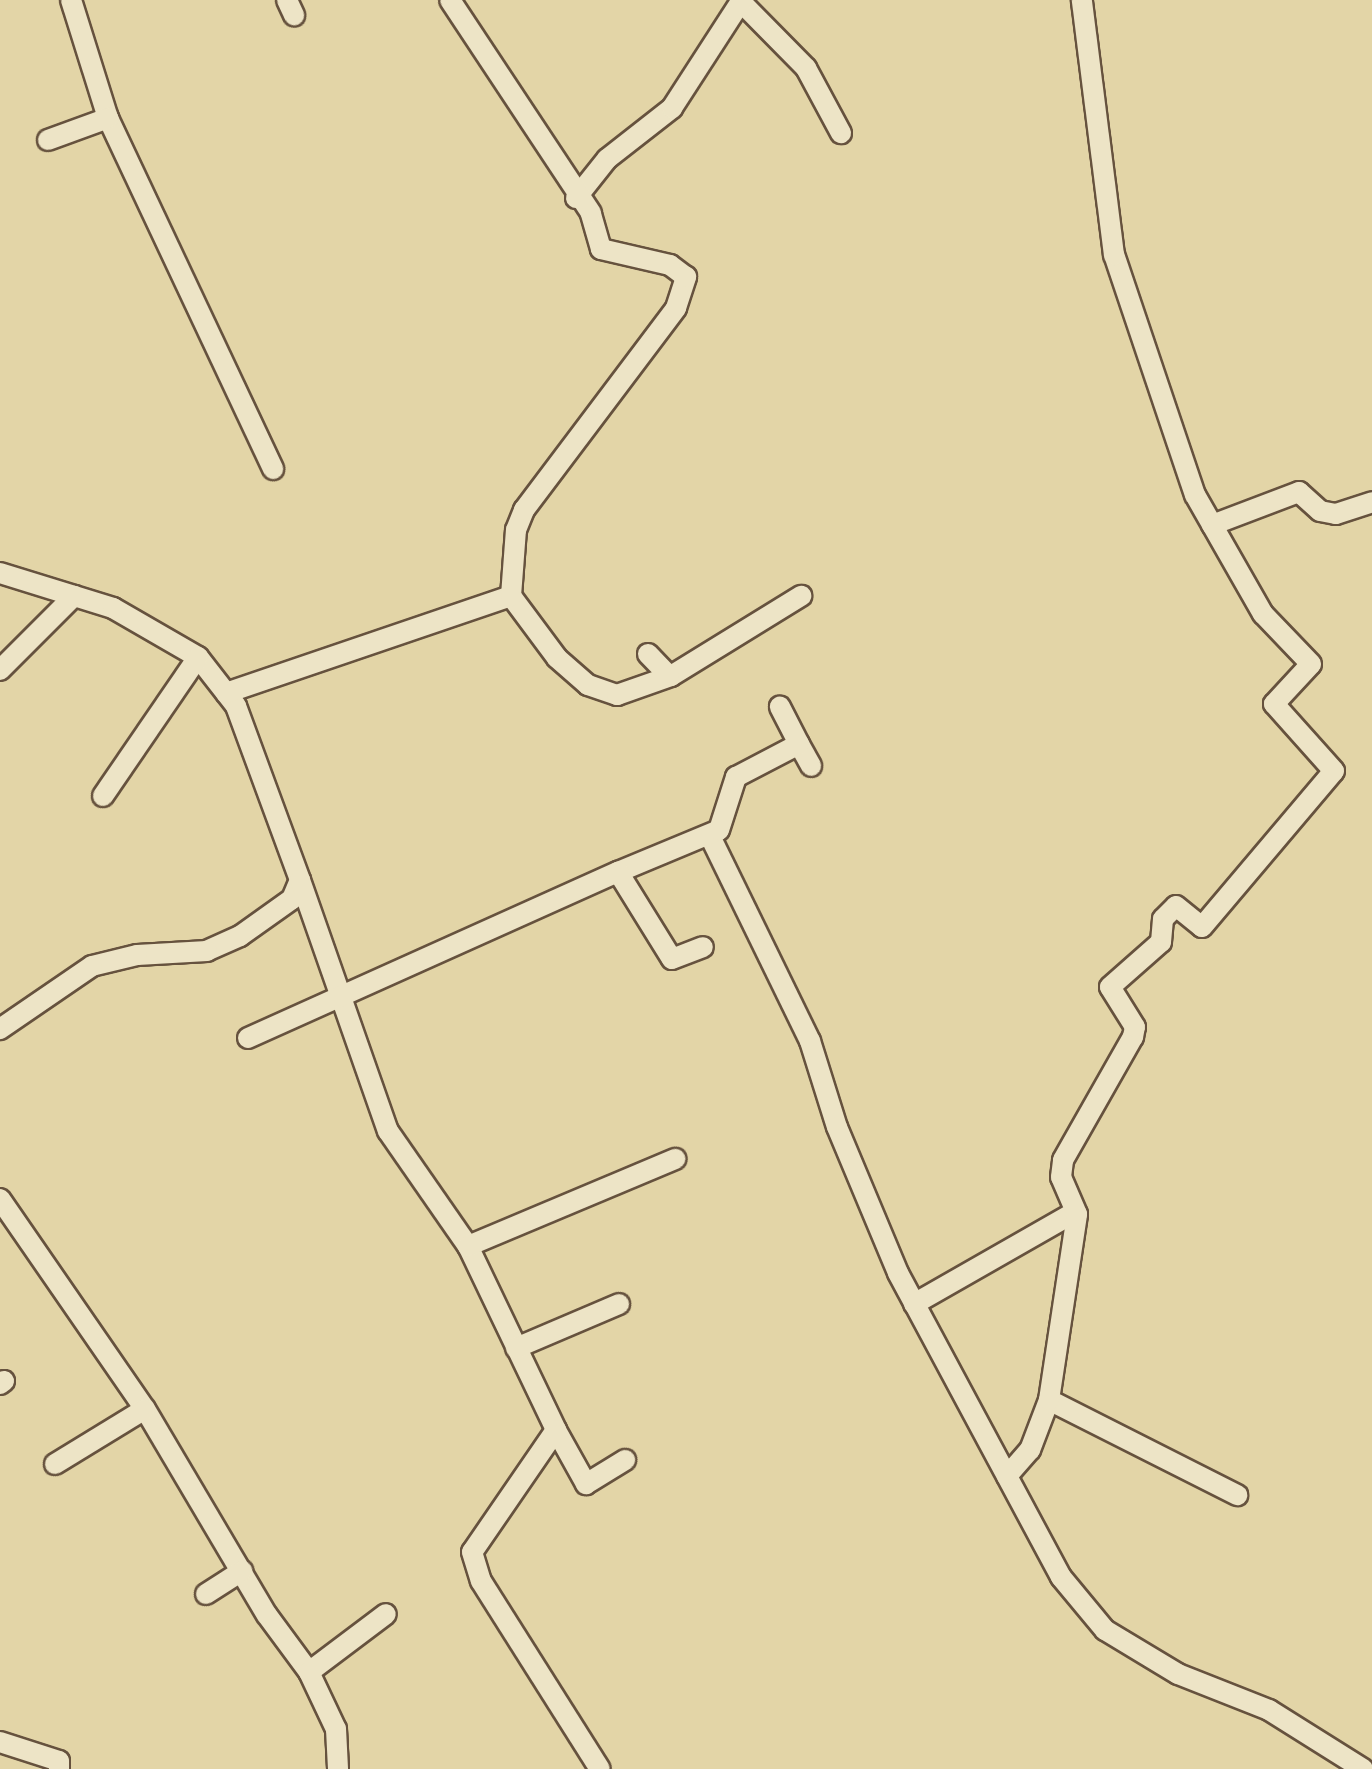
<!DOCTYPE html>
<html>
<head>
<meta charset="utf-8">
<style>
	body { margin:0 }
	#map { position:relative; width:1372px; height:1769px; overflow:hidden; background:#e3d5a7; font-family:Vollkorn,serif }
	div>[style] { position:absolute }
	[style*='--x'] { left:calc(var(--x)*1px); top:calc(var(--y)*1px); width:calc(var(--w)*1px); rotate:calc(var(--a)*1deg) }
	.roads { filter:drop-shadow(2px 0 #66523e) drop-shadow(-2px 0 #66523e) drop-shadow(0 2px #66523e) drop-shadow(0 -2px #66523e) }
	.minor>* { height:20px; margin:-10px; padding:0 10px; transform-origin:10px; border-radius:10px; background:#ede4c6 }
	span { translate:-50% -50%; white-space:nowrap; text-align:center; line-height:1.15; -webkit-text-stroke:8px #ede4c6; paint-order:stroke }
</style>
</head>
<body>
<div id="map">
	<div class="roads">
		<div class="minor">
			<i style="--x:71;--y:0;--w:124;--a:72.6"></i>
			<i style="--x:108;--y:118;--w:388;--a:64.8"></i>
			<i style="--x:287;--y:0;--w:17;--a:65"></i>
			<i style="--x:741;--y:2;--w:93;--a:45.4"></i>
			<i style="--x:806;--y:68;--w:74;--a:61.7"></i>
			<i style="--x:48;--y:140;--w:64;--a:-20.1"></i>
			<i style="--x:576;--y:198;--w:50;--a:-51.5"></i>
			<i style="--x:607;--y:159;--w:83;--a:-38.1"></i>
			<i style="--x:672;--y:108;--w:129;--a:-57.1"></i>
			<i style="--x:1212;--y:525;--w:93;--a:-20.8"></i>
			<i style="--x:1299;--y:492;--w:28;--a:42"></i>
			<i style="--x:1320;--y:511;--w:16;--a:11"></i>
			<i style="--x:1336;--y:514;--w:38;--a:-18"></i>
			<i style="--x:0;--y:573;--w:118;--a:17.2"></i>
			<i style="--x:113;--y:608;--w:98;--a:30"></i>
			<i style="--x:198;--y:657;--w:62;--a:52.2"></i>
			<i style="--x:236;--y:706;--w:185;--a:69.8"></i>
			<i style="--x:300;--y:880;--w:21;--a:113"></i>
			<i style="--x:292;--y:899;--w:64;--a:144.6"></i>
			<i style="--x:240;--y:936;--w:36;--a:156"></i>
			<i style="--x:207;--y:951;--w:70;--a:176.7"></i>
			<i style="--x:137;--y:955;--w:46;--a:166.3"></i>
			<i style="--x:92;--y:966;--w:112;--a:145.6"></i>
			<i style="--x:511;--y:596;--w:77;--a:53.4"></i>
			<i style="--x:557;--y:658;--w:41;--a:41.1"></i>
			<i style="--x:588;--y:685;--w:31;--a:19"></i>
			<i style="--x:617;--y:695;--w:57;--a:-19.4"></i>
			<i style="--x:671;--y:676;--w:153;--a:-31.6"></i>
			<i style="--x:648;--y:654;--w:30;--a:46"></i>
			<i style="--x:0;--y:670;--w:105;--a:-45"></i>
			<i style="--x:226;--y:693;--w:301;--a:-18.8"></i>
			<i style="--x:511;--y:596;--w:66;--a:-85.7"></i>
			<i style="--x:516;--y:530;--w:22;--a:-68"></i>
			<i style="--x:524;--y:510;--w:253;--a:-53"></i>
			<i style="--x:676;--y:308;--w:33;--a:-72"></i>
			<i style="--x:686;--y:277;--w:20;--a:-143"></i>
			<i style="--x:670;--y:265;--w:71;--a:-166.9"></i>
			<i style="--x:601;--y:249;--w:37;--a:-106"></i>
			<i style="--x:591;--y:213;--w:255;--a:-123.5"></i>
			<i style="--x:799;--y:744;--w:25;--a:61"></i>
			<i style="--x:103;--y:796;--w:168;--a:-55.6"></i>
			<i style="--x:710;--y:836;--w:228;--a:64"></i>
			<i style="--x:810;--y:1041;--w:90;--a:72.6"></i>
			<i style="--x:837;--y:1127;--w:158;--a:67.3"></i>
			<i style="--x:898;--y:1273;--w:345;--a:61.8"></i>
			<i style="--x:1061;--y:1577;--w:69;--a:50.3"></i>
			<i style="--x:1105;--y:1630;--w:85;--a:31.1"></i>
			<i style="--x:1178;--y:1674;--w:98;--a:21.6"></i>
			<i style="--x:1269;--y:1710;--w:111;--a:32.1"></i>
			<i style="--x:618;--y:872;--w:109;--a:-22.6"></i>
			<i style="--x:719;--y:830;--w:56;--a:-72.2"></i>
			<i style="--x:736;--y:777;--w:71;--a:-27.6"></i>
			<i style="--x:799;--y:744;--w:42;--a:-117.2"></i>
			<i style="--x:300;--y:880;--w:266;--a:70.7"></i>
			<i style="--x:388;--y:1131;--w:140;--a:55.2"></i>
			<i style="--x:468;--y:1246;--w:204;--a:64.4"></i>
			<i style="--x:556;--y:1430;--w:148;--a:124.5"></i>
			<i style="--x:472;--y:1552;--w:30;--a:73"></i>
			<i style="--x:481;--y:1581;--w:222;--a:57.7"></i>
			<i style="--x:248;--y:1038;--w:406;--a:-24.2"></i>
			<i style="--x:618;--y:872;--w:102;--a:58.2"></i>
			<i style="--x:672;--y:959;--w:33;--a:-21"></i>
			<i style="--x:0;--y:1199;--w:255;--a:55.4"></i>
			<i style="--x:145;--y:1409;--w:239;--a:59.4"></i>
			<i style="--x:267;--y:1615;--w:71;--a:53.6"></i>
			<i style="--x:309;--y:1672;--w:63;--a:64.7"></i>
			<i style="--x:336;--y:1729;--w:40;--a:87.1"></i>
			<i style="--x:468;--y:1246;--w:225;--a:-22.8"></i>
			<i style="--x:914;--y:1304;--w:177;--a:-29.7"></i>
			<i style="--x:516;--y:1348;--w:112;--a:-23.1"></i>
			<i style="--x:0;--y:1384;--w:5;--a:-37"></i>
			<i style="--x:1049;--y:1400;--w:211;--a:26.8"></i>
			<i style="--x:556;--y:1430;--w:62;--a:60.9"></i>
			<i style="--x:586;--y:1484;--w:46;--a:-31.6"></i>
			<i style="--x:55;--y:1464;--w:105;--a:-31.4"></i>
			<i style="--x:1007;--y:1476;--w:35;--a:-49"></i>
			<i style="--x:1030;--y:1450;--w:53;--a:-69.2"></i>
			<i style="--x:1049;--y:1400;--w:188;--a:-81.4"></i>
			<i style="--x:1077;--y:1214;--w:40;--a:-113.4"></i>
			<i style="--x:1061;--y:1177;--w:17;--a:-83"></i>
			<i style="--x:1063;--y:1160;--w:142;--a:-60.4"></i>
			<i style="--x:1133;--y:1037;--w:10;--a:-79"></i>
			<i style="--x:1135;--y:1027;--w:47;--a:-122"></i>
			<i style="--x:1110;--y:987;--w:68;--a:-41.4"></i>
			<i style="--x:1161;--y:942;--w:23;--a:-85"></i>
			<i style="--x:1163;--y:919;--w:18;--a:-45"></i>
			<i style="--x:1176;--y:906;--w:33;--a:39"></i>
			<i style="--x:1202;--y:927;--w:204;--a:-49.8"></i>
			<i style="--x:1334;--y:771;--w:90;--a:-131.8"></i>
			<i style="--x:1274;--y:704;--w:54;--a:-47.2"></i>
			<i style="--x:1311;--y:664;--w:69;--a:-133.8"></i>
			<i style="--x:1263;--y:614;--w:137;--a:-119.7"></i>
			<i style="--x:1195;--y:495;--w:253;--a:-108.6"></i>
			<i style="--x:1114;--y:255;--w:257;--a:-97.2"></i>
			<i style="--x:206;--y:1594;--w:43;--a:-32.6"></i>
			<i style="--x:309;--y:1672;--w:96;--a:-37"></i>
			<i style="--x:0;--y:1742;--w:62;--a:17.9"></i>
			<i style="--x:59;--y:1761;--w:8;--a:90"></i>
		</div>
	</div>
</div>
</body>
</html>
